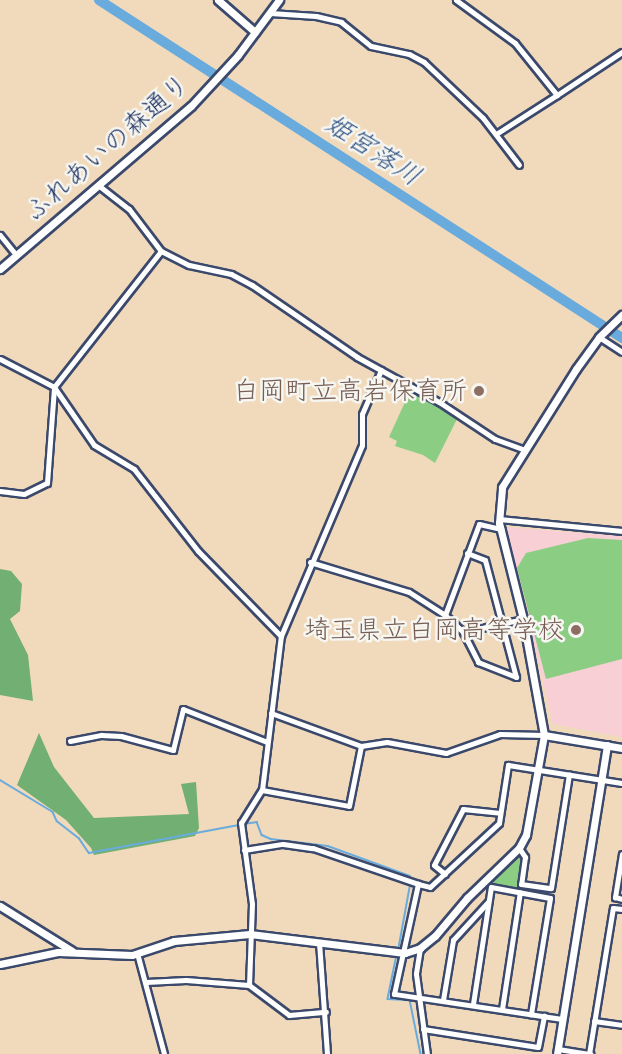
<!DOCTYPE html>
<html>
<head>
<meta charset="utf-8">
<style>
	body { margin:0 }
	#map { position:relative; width:622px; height:1054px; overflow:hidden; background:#f1dabb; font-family:Caveat,"Klee One",sans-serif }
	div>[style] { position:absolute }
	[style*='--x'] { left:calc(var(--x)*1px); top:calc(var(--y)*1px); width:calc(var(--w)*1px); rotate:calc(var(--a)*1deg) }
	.built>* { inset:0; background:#f7cfd5 }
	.green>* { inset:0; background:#8ccd84 }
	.forest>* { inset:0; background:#71b072 }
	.stream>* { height:1.5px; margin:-0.75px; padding:0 0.75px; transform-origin:0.75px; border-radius:0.75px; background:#69abdd }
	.river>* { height:10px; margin:-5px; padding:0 5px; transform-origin:5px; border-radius:5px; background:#69abdd }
	.roads { filter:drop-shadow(2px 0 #3b496c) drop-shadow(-2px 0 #3b496c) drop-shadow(0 2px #3b496c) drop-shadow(0 -2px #3b496c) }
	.minor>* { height:5px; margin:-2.5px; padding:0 2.5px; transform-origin:2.5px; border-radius:2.5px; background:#fff }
	.tertiary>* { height:7px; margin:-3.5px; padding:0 3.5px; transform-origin:3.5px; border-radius:3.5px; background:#fff }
	.dots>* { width:16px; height:16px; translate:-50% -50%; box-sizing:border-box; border:3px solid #f6f6f2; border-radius:50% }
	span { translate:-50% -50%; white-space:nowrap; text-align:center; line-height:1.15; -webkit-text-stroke:5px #f6f6f2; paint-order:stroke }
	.street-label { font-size:26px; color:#1b2f5e }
	.education-label { font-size:26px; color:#785e54 }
	.right { translate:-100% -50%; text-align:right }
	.water-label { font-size:27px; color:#325484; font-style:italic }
</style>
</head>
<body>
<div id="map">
	<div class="built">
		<i style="clip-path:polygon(506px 527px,622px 536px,622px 737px,553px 724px)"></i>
	</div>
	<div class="green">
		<i style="clip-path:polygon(411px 389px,458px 417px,435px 463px,423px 455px,395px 446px,397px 441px,389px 437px)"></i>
		<i style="clip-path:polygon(588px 538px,622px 540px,622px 659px,546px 679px,517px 568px,526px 553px)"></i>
		<i style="clip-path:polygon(518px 855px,523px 860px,519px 889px,485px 884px)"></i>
	</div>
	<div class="forest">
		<i style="clip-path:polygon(0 569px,11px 571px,22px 584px,20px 611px,10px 619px,28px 655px,33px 701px,0 695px)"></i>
		<i style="clip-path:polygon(39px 733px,54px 767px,94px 818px,189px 814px,181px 784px,196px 782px,199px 828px,195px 836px,94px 855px,91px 848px,66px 820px,17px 785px)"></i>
	</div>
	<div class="stream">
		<i style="--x:0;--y:780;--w:62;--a:31.1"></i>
		<i style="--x:53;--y:812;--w:10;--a:66"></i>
		<i style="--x:57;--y:821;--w:28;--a:38"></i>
		<i style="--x:79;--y:838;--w:18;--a:56"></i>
		<i style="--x:89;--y:853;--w:152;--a:-10.6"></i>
		<i style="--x:243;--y:824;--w:14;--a:-8"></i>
		<i style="--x:257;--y:822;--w:14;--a:69"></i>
		<i style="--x:262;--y:835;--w:10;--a:24"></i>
		<i style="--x:271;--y:839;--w:57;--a:7"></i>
		<i style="--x:328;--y:846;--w:87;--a:20.1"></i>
		<i style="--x:410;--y:876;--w:4;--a:90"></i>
		<i style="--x:398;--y:951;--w:67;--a:-79.7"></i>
		<i style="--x:397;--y:955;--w:45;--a:101.6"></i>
		<i style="--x:388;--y:999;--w:22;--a:3"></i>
		<i style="--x:410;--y:1000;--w:55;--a:78.5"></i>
	</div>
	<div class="river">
		<i style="--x:99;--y:0;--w:623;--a:32.87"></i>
	</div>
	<div class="roads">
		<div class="minor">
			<i style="--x:456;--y:0;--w:73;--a:36.1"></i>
			<i style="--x:515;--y:43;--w:67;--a:51.1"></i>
			<i style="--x:557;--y:95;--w:78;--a:-33.5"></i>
			<i style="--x:270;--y:13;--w:46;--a:3.7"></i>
			<i style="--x:316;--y:16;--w:26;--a:13"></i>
			<i style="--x:341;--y:22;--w:38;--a:39"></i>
			<i style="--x:371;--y:46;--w:39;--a:12"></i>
			<i style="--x:409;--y:54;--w:17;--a:28"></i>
			<i style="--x:424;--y:62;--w:81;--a:43.5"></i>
			<i style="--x:483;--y:118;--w:59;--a:52.5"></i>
			<i style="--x:496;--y:134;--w:72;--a:-32.6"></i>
			<i style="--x:98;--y:185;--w:39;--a:38"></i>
			<i style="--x:129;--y:209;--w:53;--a:52.7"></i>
			<i style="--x:161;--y:251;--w:31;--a:27"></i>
			<i style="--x:189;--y:265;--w:43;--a:12.1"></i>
			<i style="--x:231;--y:274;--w:24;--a:28"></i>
			<i style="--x:252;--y:285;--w:127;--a:34.4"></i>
			<i style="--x:357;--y:357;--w:94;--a:28.8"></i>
			<i style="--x:439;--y:402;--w:67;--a:33.5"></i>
			<i style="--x:495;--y:439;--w:30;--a:20"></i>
			<i style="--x:0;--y:235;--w:26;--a:51"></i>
			<i style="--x:599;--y:337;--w:27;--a:33"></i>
			<i style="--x:0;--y:359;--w:61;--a:27.4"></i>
			<i style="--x:54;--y:387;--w:70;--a:55.4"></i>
			<i style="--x:94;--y:445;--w:47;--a:31"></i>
			<i style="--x:134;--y:469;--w:104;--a:52"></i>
			<i style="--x:198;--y:551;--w:119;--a:45.7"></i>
			<i style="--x:0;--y:491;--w:24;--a:7"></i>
			<i style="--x:24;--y:494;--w:25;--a:-26"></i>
			<i style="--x:47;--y:483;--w:96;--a:-85.8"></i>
			<i style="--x:54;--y:387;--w:173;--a:-51.8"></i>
			<i style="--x:499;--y:519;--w:124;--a:5.6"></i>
			<i style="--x:467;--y:553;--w:19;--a:21"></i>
			<i style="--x:485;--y:560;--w:121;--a:75.2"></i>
			<i style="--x:310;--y:562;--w:103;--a:16.9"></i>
			<i style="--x:409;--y:592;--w:43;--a:32.6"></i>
			<i style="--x:445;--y:615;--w:25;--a:43"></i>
			<i style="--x:463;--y:632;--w:34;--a:63"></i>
			<i style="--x:478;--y:662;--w:41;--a:21.5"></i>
			<i style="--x:445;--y:615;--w:97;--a:-69.5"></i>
			<i style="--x:479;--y:524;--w:23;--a:13"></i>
			<i style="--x:463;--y:632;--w:61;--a:-12.2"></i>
			<i style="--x:271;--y:713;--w:96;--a:20.1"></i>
			<i style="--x:361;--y:746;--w:26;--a:-9"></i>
			<i style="--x:387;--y:742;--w:60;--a:10.6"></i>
			<i style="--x:446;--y:753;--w:57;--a:-19.4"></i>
			<i style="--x:500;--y:734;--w:44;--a:1.3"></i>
			<i style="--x:70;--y:741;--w:32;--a:-11"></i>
			<i style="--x:101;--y:735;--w:20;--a:3"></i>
			<i style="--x:121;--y:736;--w:54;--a:15.1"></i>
			<i style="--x:173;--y:750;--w:42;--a:-76.3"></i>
			<i style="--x:183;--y:709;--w:90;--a:21.4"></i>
			<i style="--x:262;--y:790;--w:88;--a:10.4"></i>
			<i style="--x:349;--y:806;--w:61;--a:-78.7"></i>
			<i style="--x:519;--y:848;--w:11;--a:56"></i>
			<i style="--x:525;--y:857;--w:27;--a:98"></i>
			<i style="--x:521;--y:884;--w:30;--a:8"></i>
			<i style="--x:551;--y:888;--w:115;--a:-81"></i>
			<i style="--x:244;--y:850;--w:39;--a:-9"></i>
			<i style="--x:283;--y:844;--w:30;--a:8"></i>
			<i style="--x:313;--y:848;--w:111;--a:18.9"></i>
			<i style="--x:622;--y:854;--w:44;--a:99.2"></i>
			<i style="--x:615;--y:897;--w:7;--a:16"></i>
			<i style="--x:445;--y:874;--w:14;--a:-141"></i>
			<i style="--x:434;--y:865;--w:63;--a:-62.6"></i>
			<i style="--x:463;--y:809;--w:37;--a:6"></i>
			<i style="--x:319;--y:942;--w:112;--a:85.9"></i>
			<i style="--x:420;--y:948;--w:26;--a:99"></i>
			<i style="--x:416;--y:974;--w:81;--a:82.2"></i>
			<i style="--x:137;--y:953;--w:105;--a:75"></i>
			<i style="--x:146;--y:982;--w:40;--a:-2.9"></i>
			<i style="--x:186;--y:980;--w:63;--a:4.5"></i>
			<i style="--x:249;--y:985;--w:50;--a:36.9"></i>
			<i style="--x:289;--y:1015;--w:37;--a:-5"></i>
			<i style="--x:249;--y:985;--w:81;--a:-87.9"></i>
			<i style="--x:252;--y:904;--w:82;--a:-97.7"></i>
			<i style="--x:241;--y:823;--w:39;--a:-58"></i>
			<i style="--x:262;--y:790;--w:155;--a:-83"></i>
			<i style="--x:281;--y:636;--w:207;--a:-67"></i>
			<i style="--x:362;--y:445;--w:31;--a:-90"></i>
			<i style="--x:362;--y:414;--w:48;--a:-66.6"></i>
			<i style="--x:443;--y:1000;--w:61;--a:-80.5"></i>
			<i style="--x:453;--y:940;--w:52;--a:-47.4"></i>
			<i style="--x:473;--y:1004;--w:118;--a:-81.3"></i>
			<i style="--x:491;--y:887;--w:60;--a:10.6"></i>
			<i style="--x:550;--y:898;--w:118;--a:99.3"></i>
			<i style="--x:502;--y:1009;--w:118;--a:-81.3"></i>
			<i style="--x:562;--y:1019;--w:170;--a:-171.5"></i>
			<i style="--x:394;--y:994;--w:113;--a:-77.7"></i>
			<i style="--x:418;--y:884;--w:12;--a:14"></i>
			<i style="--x:430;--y:887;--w:94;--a:-42.8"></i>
			<i style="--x:499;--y:823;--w:59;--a:-81.2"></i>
			<i style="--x:508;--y:765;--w:115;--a:9"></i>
			<i style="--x:594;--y:1021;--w:28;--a:8"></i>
			<i style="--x:423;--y:1029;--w:116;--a:8.9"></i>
			<i style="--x:538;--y:1047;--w:32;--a:-79"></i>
			<i style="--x:558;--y:1049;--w:33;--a:9"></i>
			<i style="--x:589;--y:1054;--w:148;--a:-80.7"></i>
			<i style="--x:613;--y:908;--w:9;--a:6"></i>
		</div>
		<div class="tertiary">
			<i style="--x:218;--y:0;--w:49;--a:40.9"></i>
			<i style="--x:0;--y:269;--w:251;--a:-40.5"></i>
			<i style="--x:191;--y:106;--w:69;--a:-47.3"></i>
			<i style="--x:238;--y:55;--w:69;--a:-53.3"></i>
			<i style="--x:544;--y:735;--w:79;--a:9.5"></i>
			<i style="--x:0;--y:906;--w:85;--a:32"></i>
			<i style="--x:0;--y:964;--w:59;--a:-11.7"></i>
			<i style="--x:58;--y:952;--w:74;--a:2.3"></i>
			<i style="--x:132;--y:955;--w:44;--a:-18.4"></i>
			<i style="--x:174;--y:941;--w:76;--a:-5.3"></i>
			<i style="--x:250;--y:934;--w:156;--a:7"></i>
			<i style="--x:405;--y:953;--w:16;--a:-18"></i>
			<i style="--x:420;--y:948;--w:19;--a:-39"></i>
			<i style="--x:435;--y:936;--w:50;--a:-49.9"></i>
			<i style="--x:467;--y:898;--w:72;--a:-43.9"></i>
			<i style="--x:519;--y:848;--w:15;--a:-62"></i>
			<i style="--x:526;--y:835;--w:102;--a:-79.8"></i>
			<i style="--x:544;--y:735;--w:118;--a:-100.3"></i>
			<i style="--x:523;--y:619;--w:99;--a:-104"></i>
			<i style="--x:499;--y:523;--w:36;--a:-85"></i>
			<i style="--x:502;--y:487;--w:139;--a:-57.9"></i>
			<i style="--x:576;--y:369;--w:39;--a:-54"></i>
			<i style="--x:599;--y:337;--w:32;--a:-44"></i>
			<i style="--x:557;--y:1054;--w:313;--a:-80.8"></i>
		</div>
	</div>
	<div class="dots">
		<i style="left:479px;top:391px;background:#8d6e63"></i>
		<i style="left:576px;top:630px;background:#8d6e63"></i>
	</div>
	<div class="street-label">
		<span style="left:107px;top:148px;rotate:-41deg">ふれあいの森通り</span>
	</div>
	<div class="education-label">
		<span class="right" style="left:467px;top:391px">白岡町立高岩保育所</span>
		<span class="right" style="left:564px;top:630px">埼玉県立白岡高等学校</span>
	</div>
	<div class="water-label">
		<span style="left:373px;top:150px;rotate:33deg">姫宮落川</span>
	</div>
</div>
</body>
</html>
